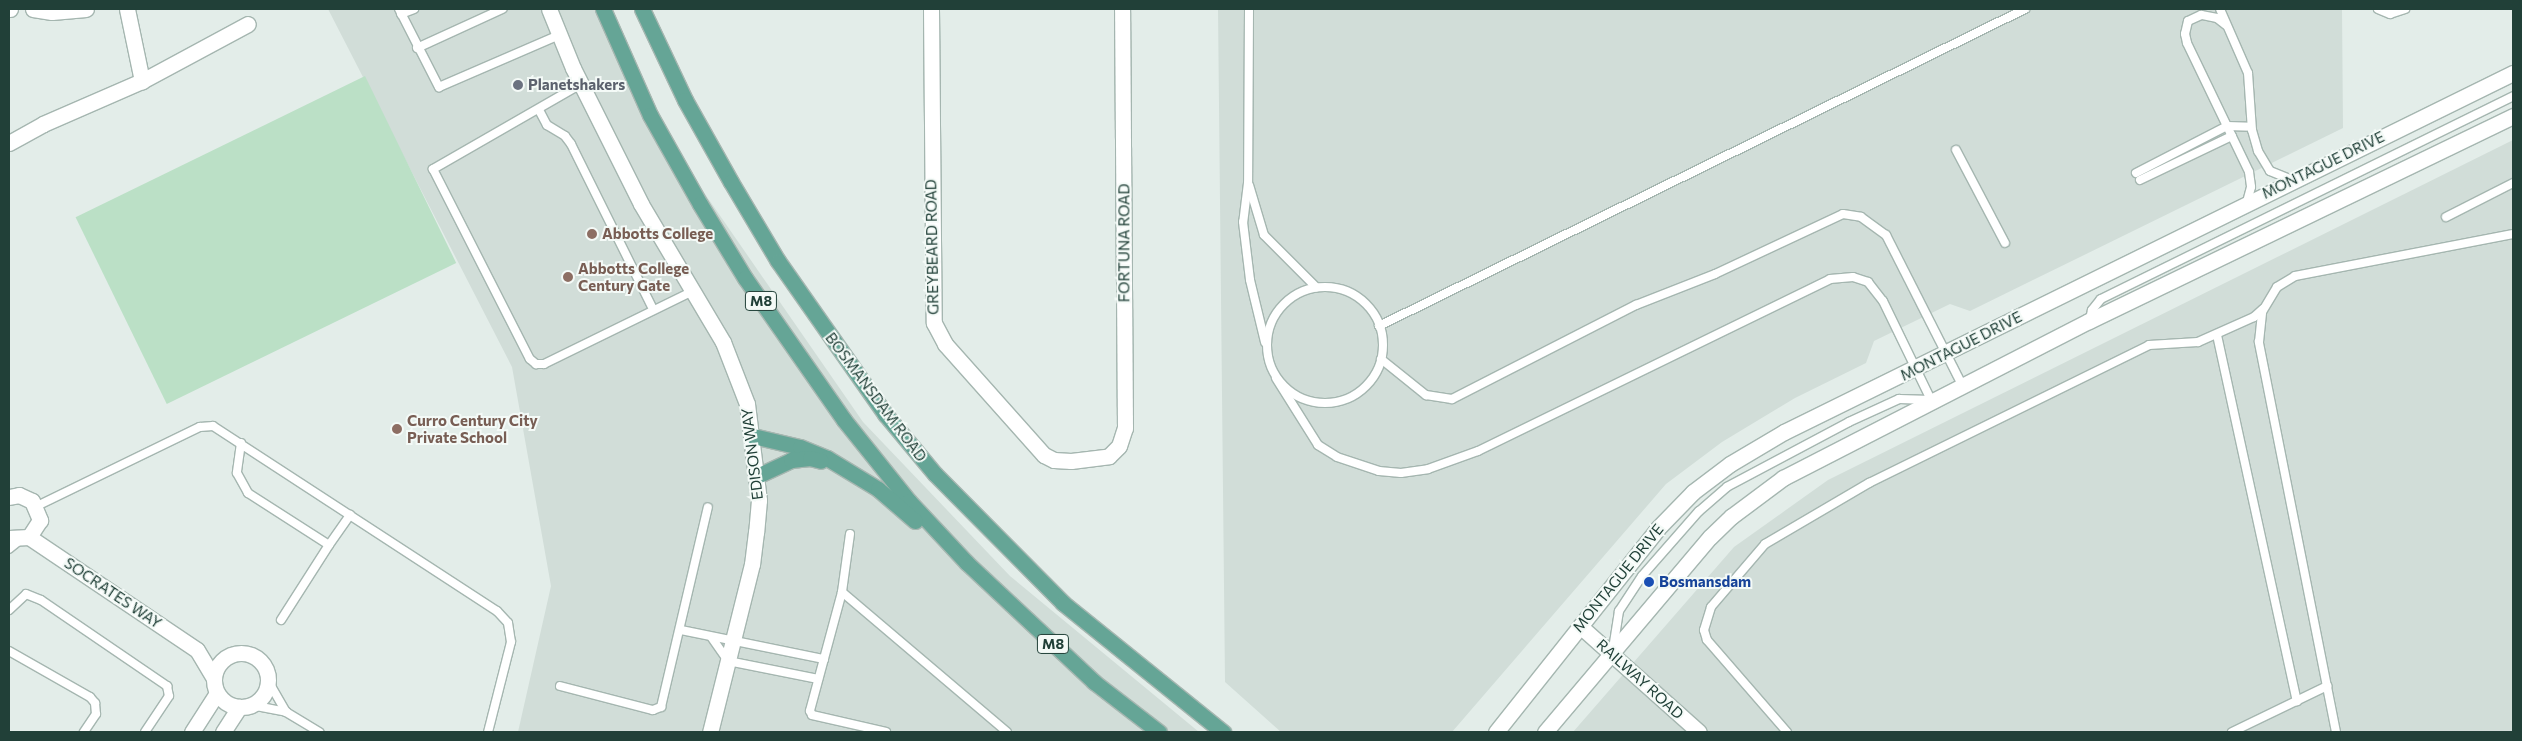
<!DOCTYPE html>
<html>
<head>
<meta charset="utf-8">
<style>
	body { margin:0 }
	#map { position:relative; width:2522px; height:741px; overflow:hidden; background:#e3ede9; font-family:Commissioner,sans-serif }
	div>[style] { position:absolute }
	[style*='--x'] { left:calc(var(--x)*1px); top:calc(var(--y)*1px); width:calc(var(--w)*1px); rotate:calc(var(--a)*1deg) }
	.built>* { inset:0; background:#d1ddd8 }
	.green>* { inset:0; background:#bbe0c6; transform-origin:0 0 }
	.roads { filter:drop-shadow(1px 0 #a5b6b0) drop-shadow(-1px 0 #a5b6b0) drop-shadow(0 1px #a5b6b0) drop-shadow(0 -1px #a5b6b0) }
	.lane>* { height:8px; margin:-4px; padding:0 4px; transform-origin:4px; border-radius:4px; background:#fff }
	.lane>.ring { margin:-4px; padding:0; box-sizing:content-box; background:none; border:8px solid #fff; border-radius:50% }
	.street>* { height:15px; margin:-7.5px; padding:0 7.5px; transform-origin:7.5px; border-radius:7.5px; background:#fff }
	.street>.ring { margin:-7.5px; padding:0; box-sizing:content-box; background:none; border:15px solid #fff; border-radius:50% }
	.secondary>* { height:15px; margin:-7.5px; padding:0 7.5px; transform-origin:7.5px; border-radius:7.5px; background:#fff }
	.primary>* { height:15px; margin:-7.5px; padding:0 7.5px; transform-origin:7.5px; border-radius:7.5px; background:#65a596 }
	.dots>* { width:14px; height:14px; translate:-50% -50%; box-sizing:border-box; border:2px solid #f4faf7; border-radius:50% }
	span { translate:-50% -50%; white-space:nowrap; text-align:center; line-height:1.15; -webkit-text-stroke:4px #f4faf7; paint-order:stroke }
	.shield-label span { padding:1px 4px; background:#f4faf7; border:1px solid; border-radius:4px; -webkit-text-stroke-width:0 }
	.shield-label { font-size:14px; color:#214038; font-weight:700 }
	.worship-label { font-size:15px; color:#5b616d; font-weight:700 }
	.left { translate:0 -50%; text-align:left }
	.street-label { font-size:15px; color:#214038 }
	.education-label { font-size:15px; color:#785e54; font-weight:700 }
	.transit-label { font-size:15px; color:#164399; font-weight:700 }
	.frame { position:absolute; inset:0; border:10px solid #214038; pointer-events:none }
</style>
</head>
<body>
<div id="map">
	<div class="built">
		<i style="clip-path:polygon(328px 9px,595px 9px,705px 194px,863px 422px,1010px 576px,1199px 732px,518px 732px,551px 586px,512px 367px)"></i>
		<i style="clip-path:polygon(1218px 9px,2342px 9px,2343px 128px,1970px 311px,1950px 304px,1874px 341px,1866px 363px,1795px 398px,1722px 442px,1666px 484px,1452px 732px,1281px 732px,1225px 682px)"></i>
		<i style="clip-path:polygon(2513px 140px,2513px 732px,1573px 732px,1734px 547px,1828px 480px)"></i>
	</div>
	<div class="green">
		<i style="left:365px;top:76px;width:208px;height:322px;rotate:64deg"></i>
	</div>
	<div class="roads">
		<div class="lane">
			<i style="--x:399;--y:9;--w:88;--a:62.9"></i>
			<i style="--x:439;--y:87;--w:131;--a:-23.4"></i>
			<i style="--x:1249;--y:9;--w:174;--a:90.3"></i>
			<i style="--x:1248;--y:183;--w:39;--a:97"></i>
			<i style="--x:1243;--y:222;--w:58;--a:83.1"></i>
			<i style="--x:1250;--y:280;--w:64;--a:76.4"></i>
			<i style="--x:2220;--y:9;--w:70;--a:66.4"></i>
			<i style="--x:2248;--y:73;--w:57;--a:86"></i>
			<i style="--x:2252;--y:130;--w:22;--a:74"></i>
			<i style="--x:2258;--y:151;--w:23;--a:59"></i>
			<i style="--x:2270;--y:171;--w:24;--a:22"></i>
			<i style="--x:2378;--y:9;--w:13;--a:23"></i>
			<i style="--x:2390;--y:14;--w:16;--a:-18"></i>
			<i style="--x:401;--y:14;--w:14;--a:-21"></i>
			<i style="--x:2226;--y:25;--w:11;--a:-142"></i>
			<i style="--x:2217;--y:18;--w:16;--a:-169"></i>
			<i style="--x:2201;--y:15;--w:14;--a:155"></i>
			<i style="--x:2188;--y:21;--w:13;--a:103"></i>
			<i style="--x:2185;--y:34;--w:9;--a:77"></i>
			<i style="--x:2187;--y:43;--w:143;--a:64.3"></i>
			<i style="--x:2249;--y:172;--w:15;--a:82"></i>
			<i style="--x:2251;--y:187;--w:16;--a:105"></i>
			<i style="--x:417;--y:48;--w:94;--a:-24.6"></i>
			<i style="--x:581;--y:84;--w:171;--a:150.1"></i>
			<i style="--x:433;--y:169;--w:213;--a:63"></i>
			<i style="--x:530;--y:359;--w:8;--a:40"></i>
			<i style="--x:536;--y:364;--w:8;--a:0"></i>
			<i style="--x:544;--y:364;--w:166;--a:-26.1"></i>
			<i style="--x:539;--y:110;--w:17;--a:62"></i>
			<i style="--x:547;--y:125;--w:21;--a:31"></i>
			<i style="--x:565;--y:136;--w:10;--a:53"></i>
			<i style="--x:571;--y:144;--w:184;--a:63.6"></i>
			<i style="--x:1956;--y:150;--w:105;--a:62.2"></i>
			<i style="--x:2136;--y:173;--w:102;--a:-27.3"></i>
			<i style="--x:2227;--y:126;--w:24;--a:2"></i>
			<i style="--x:2140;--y:180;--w:102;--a:-25.6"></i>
			<i style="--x:1249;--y:185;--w:52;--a:73.3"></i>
			<i style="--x:1264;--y:235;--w:74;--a:45"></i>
			<i style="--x:2446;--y:217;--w:75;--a:-26.9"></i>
			<i class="ring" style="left:1267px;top:287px;width:108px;height:108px"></i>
			<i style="--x:2090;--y:319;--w:9;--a:-77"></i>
			<i style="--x:2092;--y:310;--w:14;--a:-51"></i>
			<i style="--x:2101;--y:299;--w:459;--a:-26.2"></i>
			<i style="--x:1379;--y:326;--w:720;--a:-26.14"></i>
			<i style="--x:2217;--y:335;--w:375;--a:77.7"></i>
			<i style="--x:1381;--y:359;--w:58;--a:38.7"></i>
			<i style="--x:1426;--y:395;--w:26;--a:9"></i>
			<i style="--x:1452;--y:399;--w:207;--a:-27.1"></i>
			<i style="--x:1636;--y:305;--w:85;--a:-21.4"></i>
			<i style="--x:1715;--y:274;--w:141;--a:-25.1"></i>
			<i style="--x:1843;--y:214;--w:18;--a:9"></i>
			<i style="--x:1861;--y:217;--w:31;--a:36"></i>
			<i style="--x:1886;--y:235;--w:168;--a:63.1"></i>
			<i style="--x:1276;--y:378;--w:79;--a:57.9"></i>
			<i style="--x:1318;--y:445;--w:22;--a:32"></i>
			<i style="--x:1337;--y:457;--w:44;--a:18.4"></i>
			<i style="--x:1379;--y:471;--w:22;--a:5"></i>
			<i style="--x:1401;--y:473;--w:27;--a:-8"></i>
			<i style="--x:1428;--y:469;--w:53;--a:-19.8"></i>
			<i style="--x:1478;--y:451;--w:392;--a:-26"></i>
			<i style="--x:1830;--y:279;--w:23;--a:-5"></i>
			<i style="--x:1853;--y:277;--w:16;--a:18"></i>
			<i style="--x:1868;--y:282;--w:24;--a:52"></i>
			<i style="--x:1883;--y:301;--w:110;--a:64.1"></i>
			<i style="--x:1931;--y:400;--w:32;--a:-178"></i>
			<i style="--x:1899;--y:399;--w:55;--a:155.3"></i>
			<i style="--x:1849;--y:422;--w:138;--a:152"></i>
			<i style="--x:1727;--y:487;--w:37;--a:139"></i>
			<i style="--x:1699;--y:511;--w:86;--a:131.2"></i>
			<i style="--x:1642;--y:576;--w:42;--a:123.3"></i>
			<i style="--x:1619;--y:611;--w:36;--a:99"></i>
			<i style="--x:241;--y:443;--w:30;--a:98"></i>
			<i style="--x:237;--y:473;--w:23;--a:61"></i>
			<i style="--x:248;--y:493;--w:96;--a:32.7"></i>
			<i style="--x:329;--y:545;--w:37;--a:-55"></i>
			<i style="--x:37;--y:506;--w:181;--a:-25.9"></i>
			<i style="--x:200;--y:427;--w:13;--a:-4"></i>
			<i style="--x:213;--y:426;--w:339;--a:33.1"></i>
			<i style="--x:497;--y:611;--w:16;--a:47"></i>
			<i style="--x:508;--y:623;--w:19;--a:81"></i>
			<i style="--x:511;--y:642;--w:93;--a:104.3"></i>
			<i style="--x:850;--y:534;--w:59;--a:97.9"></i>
			<i style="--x:842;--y:592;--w:123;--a:105.1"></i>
			<i style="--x:810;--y:711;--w:4;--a:63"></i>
			<i style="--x:812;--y:715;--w:76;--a:12.9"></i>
			<i style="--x:9;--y:549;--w:14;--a:-39"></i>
			<i style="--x:842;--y:592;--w:216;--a:40.3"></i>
			<i style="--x:9;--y:610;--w:23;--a:-43"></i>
			<i style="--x:26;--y:594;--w:16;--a:22"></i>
			<i style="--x:41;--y:600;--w:153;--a:34.3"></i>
			<i style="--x:167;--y:686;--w:10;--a:79"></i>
			<i style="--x:169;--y:696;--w:43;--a:123.7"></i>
			<i style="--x:281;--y:620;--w:89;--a:-57.4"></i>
			<i style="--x:681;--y:630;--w:146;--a:11.5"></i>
			<i style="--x:712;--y:638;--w:28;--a:55"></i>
			<i style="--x:728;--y:661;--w:92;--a:11.3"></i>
			<i style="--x:9;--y:651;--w:93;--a:29.6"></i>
			<i style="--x:90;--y:697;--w:8;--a:50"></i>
			<i style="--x:95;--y:703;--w:11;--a:85"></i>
			<i style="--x:96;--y:714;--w:22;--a:124"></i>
			<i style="--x:267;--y:679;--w:38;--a:60"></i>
			<i style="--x:560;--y:686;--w:96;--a:14.5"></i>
			<i style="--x:653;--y:710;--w:9;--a:-21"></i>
			<i style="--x:661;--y:707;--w:205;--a:-76.8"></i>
			<i style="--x:251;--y:705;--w:36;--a:11"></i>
			<i style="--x:286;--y:712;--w:39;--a:31"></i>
			<i style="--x:1787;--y:732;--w:122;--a:-131"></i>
			<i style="--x:1707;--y:640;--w:10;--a:-107"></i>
			<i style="--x:1704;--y:630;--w:24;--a:-73"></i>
			<i style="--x:1711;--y:607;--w:83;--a:-49.4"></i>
			<i style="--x:1765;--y:544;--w:121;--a:-30.4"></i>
			<i style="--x:1869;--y:483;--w:312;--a:-26.2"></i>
			<i style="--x:2149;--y:345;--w:49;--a:-3.5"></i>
			<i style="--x:2198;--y:342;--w:61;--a:-24.1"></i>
			<i style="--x:2254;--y:317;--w:12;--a:-42"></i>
			<i style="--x:2232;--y:732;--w:106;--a:-25.8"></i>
			<i style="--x:2336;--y:732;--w:398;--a:-101.2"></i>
			<i style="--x:2259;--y:342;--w:30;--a:-84"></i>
			<i style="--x:2262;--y:312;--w:29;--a:-59"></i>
			<i style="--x:2277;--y:287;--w:21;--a:-31"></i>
			<i style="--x:2295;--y:276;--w:222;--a:-10.9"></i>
		</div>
		<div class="street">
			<i style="--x:9;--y:9;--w:1;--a:0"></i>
			<i style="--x:33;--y:9;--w:19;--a:9"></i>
			<i style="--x:52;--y:12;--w:34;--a:-5"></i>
			<i style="--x:127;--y:9;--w:74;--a:78.2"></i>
			<i style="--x:549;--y:9;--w:64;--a:67.9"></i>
			<i style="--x:573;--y:68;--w:152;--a:63.4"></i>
			<i style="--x:641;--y:204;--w:161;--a:59.3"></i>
			<i style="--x:723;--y:342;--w:66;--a:68.8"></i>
			<i style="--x:747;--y:404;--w:97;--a:82.9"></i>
			<i style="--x:759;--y:500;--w:32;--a:95"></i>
			<i style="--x:756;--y:532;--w:32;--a:97"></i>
			<i style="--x:752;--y:564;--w:173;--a:104"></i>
			<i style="--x:931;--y:9;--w:314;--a:89.5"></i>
			<i style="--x:934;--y:323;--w:24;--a:62"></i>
			<i style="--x:945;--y:344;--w:149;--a:48.3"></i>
			<i style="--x:1044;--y:455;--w:11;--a:27"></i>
			<i style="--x:1054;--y:460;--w:17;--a:3"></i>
			<i style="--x:1071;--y:461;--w:38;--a:-7"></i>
			<i style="--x:1109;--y:456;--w:14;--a:-45"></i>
			<i style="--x:1119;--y:446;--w:19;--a:-72"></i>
			<i style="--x:1125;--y:428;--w:419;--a:-90.4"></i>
			<i style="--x:9;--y:143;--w:39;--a:-29"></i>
			<i style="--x:43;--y:124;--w:108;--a:-23.5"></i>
			<i style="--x:142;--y:81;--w:120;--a:-28.3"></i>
			<i style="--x:9;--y:497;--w:10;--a:-11"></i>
			<i style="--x:19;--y:495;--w:14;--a:25"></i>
			<i style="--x:32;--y:501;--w:21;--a:67"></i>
			<i style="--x:40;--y:520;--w:20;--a:123"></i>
			<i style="--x:29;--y:537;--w:20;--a:177"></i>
			<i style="--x:29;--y:537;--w:202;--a:33.9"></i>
			<i style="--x:197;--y:650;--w:33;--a:59"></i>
			<i style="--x:1580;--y:626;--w:159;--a:41.7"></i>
			<i class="ring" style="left:214px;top:653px;width:39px;height:39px"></i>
			<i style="--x:192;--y:732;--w:46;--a:-57.3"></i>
			<i style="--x:223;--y:732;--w:30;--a:-57"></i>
		</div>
		<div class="secondary">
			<i style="--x:1496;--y:732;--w:260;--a:-51.5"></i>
			<i style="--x:1658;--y:528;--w:50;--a:-45.8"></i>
			<i style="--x:1693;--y:492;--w:46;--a:-37.1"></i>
			<i style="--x:1730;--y:464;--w:63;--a:-30.7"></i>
			<i style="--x:1784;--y:432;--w:813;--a:-26.22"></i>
			<i style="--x:1545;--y:732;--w:255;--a:-49.8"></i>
			<i style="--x:1710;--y:537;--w:30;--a:-44"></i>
			<i style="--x:1732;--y:516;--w:64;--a:-36.7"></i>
			<i style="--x:1783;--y:478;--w:344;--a:-27.2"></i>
			<i style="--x:2089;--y:321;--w:471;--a:-25.8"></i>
		</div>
		<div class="primary">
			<i style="--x:603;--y:9;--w:116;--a:66.1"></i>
			<i style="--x:650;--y:115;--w:102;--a:60.7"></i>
			<i style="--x:700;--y:204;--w:87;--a:58.7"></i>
			<i style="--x:745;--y:278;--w:173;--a:55.1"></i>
			<i style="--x:844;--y:420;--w:104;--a:51.3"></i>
			<i style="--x:909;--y:501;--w:85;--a:46.9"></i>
			<i style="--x:967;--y:563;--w:174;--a:43.1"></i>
			<i style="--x:1094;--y:682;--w:82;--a:37.6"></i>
			<i style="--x:642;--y:9;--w:101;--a:64.7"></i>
			<i style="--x:685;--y:100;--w:94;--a:60.7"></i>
			<i style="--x:731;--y:182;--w:92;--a:59.3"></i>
			<i style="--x:778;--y:261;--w:187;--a:55"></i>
			<i style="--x:885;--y:414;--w:78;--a:50.2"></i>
			<i style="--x:935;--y:474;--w:182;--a:45.2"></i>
			<i style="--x:1063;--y:603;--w:206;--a:38.9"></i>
			<i style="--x:753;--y:436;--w:48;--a:13.2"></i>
			<i style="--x:800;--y:447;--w:29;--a:22"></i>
			<i style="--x:827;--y:458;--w:60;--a:31.3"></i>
			<i style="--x:878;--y:489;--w:49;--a:40.9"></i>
			<i style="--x:757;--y:476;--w:38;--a:-25"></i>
			<i style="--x:791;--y:460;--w:19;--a:-6"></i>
			<i style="--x:810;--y:458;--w:11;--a:15"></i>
		</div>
	</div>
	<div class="dots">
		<i style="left:518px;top:85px;background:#6b7280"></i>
		<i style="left:592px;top:234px;background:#8d6e63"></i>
		<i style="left:568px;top:277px;background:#8d6e63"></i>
		<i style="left:397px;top:429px;background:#8d6e63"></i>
		<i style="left:1649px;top:582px;background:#1a4fb4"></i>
	</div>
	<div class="shield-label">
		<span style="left:761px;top:301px">M8</span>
		<span style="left:1053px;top:644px">M8</span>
	</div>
	<div class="worship-label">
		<span class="left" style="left:528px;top:85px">Planetshakers</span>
	</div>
	<div class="street-label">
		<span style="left:2323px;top:165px;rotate:-26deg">MONTAGUE DRIVE</span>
		<span style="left:1124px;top:243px;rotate:-90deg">FORTUNA ROAD</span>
		<span style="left:932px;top:247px;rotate:-91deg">GREYBEARD ROAD</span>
		<span style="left:1961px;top:346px;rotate:-27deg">MONTAGUE DRIVE</span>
		<span style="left:876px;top:397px;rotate:53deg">BOSMANSDAM ROAD</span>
		<span style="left:752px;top:454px;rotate:-97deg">EDISON WAY</span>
		<span style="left:1618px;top:578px;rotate:-51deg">MONTAGUE DRIVE</span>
		<span style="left:113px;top:593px;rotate:34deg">SOCRATES WAY</span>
		<span style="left:1640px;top:679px;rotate:42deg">RAILWAY ROAD</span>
	</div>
	<div class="education-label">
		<span class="left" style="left:602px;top:234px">Abbotts College</span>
		<span class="left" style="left:578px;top:277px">Abbotts College<br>Century Gate</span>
		<span class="left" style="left:407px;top:429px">Curro Century City<br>Private School</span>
	</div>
	<div class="transit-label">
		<span class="left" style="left:1659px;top:582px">Bosmansdam</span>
	</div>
	<div class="frame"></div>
</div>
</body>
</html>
